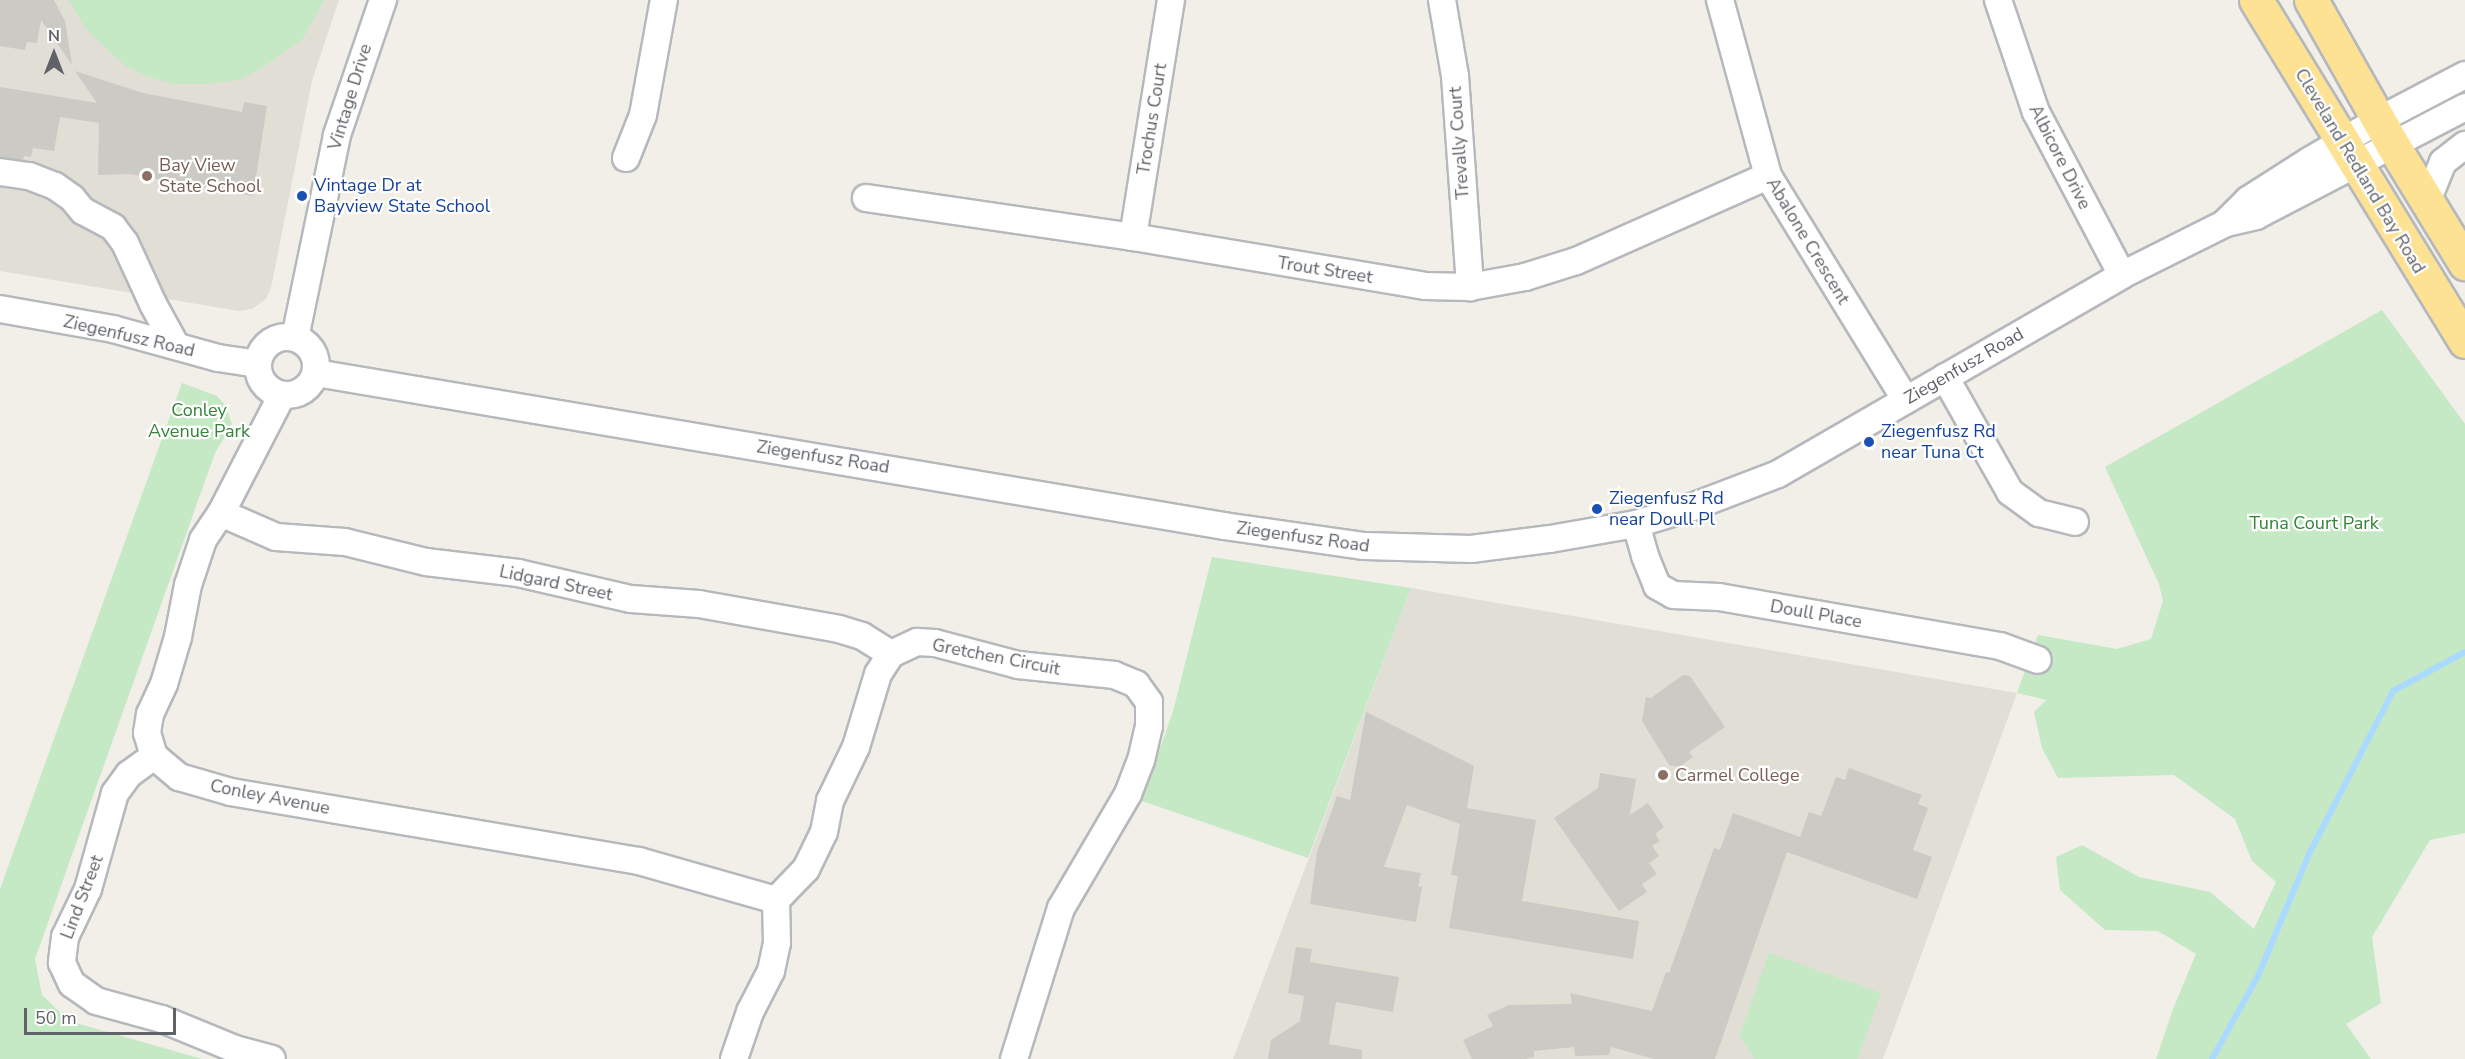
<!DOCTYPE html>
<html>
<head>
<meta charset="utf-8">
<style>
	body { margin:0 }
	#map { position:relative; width:2465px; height:1059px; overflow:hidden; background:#f1efe8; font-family:"Nunito Sans",sans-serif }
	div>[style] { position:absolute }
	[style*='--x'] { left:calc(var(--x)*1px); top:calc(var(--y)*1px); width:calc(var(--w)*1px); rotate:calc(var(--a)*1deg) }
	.education>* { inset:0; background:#e1ded6 }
	.green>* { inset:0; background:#c5e8c5 }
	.stream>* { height:6px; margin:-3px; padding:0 3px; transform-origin:3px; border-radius:3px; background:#aadaff }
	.building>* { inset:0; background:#cccac5 }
	.roads { filter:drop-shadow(2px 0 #b5b8bc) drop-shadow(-2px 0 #b5b8bc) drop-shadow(0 2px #b5b8bc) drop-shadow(0 -2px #b5b8bc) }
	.minor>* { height:26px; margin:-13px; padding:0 13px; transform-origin:13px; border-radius:13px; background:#fff }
	.minor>.ring { margin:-13px; padding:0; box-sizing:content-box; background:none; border:26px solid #fff; border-radius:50% }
	.highway>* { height:33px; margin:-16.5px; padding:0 16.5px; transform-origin:16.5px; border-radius:16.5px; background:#fde293 }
	.dots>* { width:16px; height:16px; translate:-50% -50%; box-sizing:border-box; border:3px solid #fff; border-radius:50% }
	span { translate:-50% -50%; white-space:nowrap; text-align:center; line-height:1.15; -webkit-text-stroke:4.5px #fff; paint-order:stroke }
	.street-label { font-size:18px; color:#5f6368 }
	.education-label { font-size:18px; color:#785e54 }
	.left { translate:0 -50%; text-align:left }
	.transit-label { font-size:18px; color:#164399 }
	.park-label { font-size:18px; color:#348238 }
	.north { position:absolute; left:24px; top:24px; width:60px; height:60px; -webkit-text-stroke:4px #fff; paint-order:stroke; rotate:0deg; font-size:16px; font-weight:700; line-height:24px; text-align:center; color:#5f6368 }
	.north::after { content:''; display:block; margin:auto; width:21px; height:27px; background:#5f6368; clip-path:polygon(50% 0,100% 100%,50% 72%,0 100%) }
	.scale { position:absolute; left:24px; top:1008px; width:152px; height:27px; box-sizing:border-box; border:3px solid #5f6368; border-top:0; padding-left:8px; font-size:18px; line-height:21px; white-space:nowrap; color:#5f6368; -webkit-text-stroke:4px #fff; paint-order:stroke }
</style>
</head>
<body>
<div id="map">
	<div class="education">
		<i style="clip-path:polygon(0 0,339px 0,312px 81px,271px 288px,266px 299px,252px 309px,239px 311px,0 271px)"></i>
		<i style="clip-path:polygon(1411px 588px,2017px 693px,1883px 1059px,1233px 1059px)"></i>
	</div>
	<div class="green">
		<i style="clip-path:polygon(69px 0,324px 0,302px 40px,263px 67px,238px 80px,205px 84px,174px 84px,149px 77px,124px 65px,85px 28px)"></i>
		<i style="clip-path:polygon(2382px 310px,2465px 424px,2465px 833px,2430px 840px,2372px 937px,2381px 1003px,2346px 1024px,2371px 1059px,2156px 1059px,2173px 1009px,2196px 954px,2158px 931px,2105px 930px,2060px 890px,2056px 857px,2082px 845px,2139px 877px,2210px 892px,2254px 929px,2276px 882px,2252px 861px,2235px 819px,2174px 775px,2058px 778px,2042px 748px,2034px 712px,2046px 700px,2017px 693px,2038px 635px,2117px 649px,2151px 639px,2163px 601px,2159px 584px,2105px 467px)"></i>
		<i style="clip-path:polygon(182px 383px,217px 396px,225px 405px,232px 424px,215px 453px,35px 959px,42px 995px,69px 1021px,202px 1059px,0 1059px,0 889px)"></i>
		<i style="clip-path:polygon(1212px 557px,1411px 588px,1308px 858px,1142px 801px,1173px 711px)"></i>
		<i style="clip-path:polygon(1769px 953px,1881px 993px,1858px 1059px,1755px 1059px,1739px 1036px)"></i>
	</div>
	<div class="stream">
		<i style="--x:2212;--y:1059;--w:95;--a:-61"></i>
		<i style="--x:2258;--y:976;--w:132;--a:-67.3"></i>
		<i style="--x:2309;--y:854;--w:183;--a:-62.7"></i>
		<i style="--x:2393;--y:691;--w:82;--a:-28.4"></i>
	</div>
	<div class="building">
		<i style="clip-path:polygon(0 0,54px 0,65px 21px,72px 65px,41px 20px,37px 43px,27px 42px,25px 50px,0 46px)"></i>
		<i style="clip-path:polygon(75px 71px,143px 93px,242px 112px,244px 102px,267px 106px,253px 196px,130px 174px,98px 175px,99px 123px,60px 117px,54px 151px,33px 148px,31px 157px,24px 156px,23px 160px,0 157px,0 87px,97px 103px)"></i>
		<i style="clip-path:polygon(1683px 675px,1690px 676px,1725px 727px,1689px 752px,1693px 757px,1679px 767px,1669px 765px,1642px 721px,1646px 697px,1651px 698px)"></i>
		<i style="clip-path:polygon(1366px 712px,1474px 766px,1467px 808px,1536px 820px,1522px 901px,1639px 921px,1633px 959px,1449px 928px,1458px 876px,1451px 875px,1460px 824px,1407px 805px,1384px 867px,1421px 873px,1418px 886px,1422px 887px,1416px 922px,1310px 904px,1317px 852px,1337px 796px,1350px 800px)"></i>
		<i style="clip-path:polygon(1849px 768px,1922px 795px,1918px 804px,1928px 808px,1913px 850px,1932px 857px,1917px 899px,1787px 852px,1715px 1059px,1654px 1059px,1611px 1047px,1609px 1055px,1575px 1056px,1574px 1047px,1534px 1051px,1534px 1057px,1525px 1059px,1472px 1059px,1463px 1040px,1493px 1026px,1487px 1015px,1509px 1005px,1572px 1004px,1570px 993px,1652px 1011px,1666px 972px,1669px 973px,1714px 848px,1720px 850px,1733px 813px,1800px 837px,1809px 812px,1821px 816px,1836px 777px,1845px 780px)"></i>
		<i style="clip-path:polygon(1600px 773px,1636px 779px,1630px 815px,1648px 803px,1664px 827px,1655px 834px,1660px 841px,1652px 846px,1659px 856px,1649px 863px,1657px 874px,1642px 884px,1647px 892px,1619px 911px,1554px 818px,1598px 788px)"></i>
		<i style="clip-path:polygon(1296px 947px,1312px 949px,1310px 962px,1399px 977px,1393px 1012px,1336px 1002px,1329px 1044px,1362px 1050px,1362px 1059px,1268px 1059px,1271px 1040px,1300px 1021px,1304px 996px,1288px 993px)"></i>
	</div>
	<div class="roads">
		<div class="minor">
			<i style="--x:1442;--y:0;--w:77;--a:80.3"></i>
			<i style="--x:1455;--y:76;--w:212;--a:85.9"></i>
			<i style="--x:1720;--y:0;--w:182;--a:74.7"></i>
			<i style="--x:1768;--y:176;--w:263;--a:58.4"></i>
			<i style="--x:1998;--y:0;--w:118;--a:71.3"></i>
			<i style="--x:2036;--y:112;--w:184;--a:62.2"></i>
			<i style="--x:626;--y:158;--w:46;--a:-68.4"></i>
			<i style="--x:643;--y:115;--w:117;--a:-79.7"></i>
			<i style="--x:0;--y:172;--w:29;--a:8"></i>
			<i style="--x:29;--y:176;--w:28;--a:21"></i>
			<i style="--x:55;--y:186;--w:21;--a:35"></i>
			<i style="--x:72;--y:198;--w:17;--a:50"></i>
			<i style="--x:83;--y:211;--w:34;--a:28"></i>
			<i style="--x:113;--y:227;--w:20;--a:53"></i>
			<i style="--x:125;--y:243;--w:67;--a:65.3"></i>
			<i style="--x:153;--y:304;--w:48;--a:61.3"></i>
			<i style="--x:866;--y:198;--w:270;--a:8.3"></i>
			<i style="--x:1133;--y:237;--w:296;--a:9.5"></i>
			<i style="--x:1425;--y:286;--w:45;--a:1.3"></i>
			<i style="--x:1470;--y:287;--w:56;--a:-10.3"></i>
			<i style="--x:1525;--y:277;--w:53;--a:-17.4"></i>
			<i style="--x:1576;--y:261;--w:210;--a:-23.9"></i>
			<i style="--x:2427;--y:201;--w:42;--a:-67.7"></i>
			<i style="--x:2443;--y:162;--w:28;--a:-38"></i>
			<i style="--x:2226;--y:222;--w:31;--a:-45"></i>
			<i style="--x:2248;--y:200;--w:72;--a:-32.6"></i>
			<i style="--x:2309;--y:161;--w:81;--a:-30.4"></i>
			<i style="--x:2379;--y:120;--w:97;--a:-27.6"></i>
			<i style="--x:1133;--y:237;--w:240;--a:-80.9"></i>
			<i style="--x:0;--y:309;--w:115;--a:10"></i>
			<i style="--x:113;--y:329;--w:109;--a:15.4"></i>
			<i style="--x:218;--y:358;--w:40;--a:8.5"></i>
			<i class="ring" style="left:258px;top:337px;width:32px;height:32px"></i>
			<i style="--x:295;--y:338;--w:207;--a:-78.3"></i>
			<i style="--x:337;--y:135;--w:143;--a:-71.2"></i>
			<i style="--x:316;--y:373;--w:921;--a:9.56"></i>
			<i style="--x:1224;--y:526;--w:142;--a:8.1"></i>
			<i style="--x:1365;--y:546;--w:106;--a:1.6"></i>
			<i style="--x:1471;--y:549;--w:80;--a:-7.2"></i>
			<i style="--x:1550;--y:539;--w:87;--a:-9.9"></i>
			<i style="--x:1636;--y:524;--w:59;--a:-16.9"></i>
			<i style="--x:1692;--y:507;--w:92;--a:-21"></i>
			<i style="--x:1778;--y:474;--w:397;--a:-30"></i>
			<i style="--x:2122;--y:275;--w:116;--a:-26.6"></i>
			<i style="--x:2226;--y:223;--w:31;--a:-13"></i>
			<i style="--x:2256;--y:216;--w:236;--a:-27.5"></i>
			<i style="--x:1945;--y:377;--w:132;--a:60.5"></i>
			<i style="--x:2010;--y:492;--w:36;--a:36"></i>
			<i style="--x:2039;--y:513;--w:37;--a:14"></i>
			<i style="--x:282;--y:395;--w:133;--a:117.3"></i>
			<i style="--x:221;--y:513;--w:32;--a:124"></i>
			<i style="--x:203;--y:540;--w:47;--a:108.4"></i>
			<i style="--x:188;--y:585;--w:53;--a:100.9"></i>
			<i style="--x:178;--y:637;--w:49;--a:106.6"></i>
			<i style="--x:164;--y:684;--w:33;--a:115"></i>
			<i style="--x:150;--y:714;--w:19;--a:99"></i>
			<i style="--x:147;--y:733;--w:24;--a:73"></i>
			<i style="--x:154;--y:756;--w:33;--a:40"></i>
			<i style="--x:179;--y:777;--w:54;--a:16.1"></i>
			<i style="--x:231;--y:792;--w:414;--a:9.6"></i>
			<i style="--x:639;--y:861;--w:142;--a:15.9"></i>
			<i style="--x:221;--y:513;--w:60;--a:23.6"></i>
			<i style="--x:276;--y:537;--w:69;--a:4.1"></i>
			<i style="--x:345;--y:542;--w:83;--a:13.9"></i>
			<i style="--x:426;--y:562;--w:93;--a:6.8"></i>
			<i style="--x:518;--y:573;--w:116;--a:13"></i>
			<i style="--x:631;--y:599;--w:68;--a:4.2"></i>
			<i style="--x:699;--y:604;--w:142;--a:10.1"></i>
			<i style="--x:839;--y:629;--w:24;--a:17"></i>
			<i style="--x:862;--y:636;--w:34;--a:32"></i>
			<i style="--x:1636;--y:524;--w:33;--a:74"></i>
			<i style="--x:1645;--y:556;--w:32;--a:68"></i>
			<i style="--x:1657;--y:586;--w:18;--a:29"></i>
			<i style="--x:1673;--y:595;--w:46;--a:2.5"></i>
			<i style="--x:1719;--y:597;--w:285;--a:9.9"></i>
			<i style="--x:2000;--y:646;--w:40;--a:20.2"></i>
			<i style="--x:154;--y:756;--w:31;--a:144"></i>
			<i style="--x:129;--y:774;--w:24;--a:126"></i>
			<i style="--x:115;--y:793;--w:100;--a:105.7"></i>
			<i style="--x:88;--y:889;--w:53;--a:115.6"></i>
			<i style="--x:65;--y:937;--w:26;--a:97"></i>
			<i style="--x:62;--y:963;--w:23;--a:65"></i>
			<i style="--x:72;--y:984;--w:29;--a:35"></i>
			<i style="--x:96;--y:1001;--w:68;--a:15.3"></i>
			<i style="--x:162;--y:1019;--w:79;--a:22.3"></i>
			<i style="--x:235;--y:1049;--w:38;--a:15"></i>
			<i style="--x:734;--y:1059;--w:50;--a:-71.2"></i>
			<i style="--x:750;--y:1012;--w:46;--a:-62.9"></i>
			<i style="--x:771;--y:971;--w:29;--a:-78"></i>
			<i style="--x:777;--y:943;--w:43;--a:-91.3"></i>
			<i style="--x:776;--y:900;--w:43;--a:-45.9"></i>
			<i style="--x:806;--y:869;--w:41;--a:-64.1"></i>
			<i style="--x:824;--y:832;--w:32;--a:-79"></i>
			<i style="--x:830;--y:801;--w:60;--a:-64.3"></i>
			<i style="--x:856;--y:747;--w:76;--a:-73.2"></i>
			<i style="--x:878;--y:674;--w:24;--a:-57"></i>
			<i style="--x:891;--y:654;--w:29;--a:-25"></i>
			<i style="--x:917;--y:642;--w:18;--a:3"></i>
			<i style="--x:935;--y:643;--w:86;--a:14.8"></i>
			<i style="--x:1018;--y:665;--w:97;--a:5.9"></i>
			<i style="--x:1114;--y:675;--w:24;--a:22"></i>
			<i style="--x:1136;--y:684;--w:22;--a:54"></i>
			<i style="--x:1149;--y:702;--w:24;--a:90"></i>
			<i style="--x:1149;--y:726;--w:35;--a:103"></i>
			<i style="--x:1141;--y:760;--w:36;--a:111"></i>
			<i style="--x:1128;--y:794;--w:132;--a:120.4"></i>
			<i style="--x:1061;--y:908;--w:158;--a:107.3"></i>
		</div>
		<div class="highway">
			<i style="--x:2256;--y:0;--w:400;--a:58.5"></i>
			<i style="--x:2311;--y:0;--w:165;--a:60.6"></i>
			<i style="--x:2392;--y:144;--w:140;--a:58.5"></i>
		</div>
	</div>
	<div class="dots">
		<i style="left:147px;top:176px;background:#8d6e63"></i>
		<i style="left:302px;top:196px;background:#1a4fb4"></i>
		<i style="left:1869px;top:442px;background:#1a4fb4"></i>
		<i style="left:1597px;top:509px;background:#1a4fb4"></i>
		<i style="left:1663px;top:775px;background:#8d6e63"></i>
	</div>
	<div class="street-label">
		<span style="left:350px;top:97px;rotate:-73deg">Vintage Drive</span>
		<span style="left:1152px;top:119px;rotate:-81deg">Trochus Court</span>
		<span style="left:1459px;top:143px;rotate:-94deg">Trevally Court</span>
		<span style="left:2060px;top:157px;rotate:63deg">Albicore Drive</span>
		<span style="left:2360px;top:171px;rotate:59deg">Cleveland Redland Bay Road</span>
		<span style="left:1808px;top:241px;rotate:59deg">Abalone Crescent</span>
		<span style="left:1325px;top:270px;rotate:9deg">Trout Street</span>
		<span style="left:129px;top:336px;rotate:13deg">Ziegenfusz Road</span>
		<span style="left:1964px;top:366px;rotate:-30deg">Ziegenfusz Road</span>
		<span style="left:823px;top:457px;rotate:9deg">Ziegenfusz Road</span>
		<span style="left:1303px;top:537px;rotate:8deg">Ziegenfusz Road</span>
		<span style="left:556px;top:583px;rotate:12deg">Lidgard Street</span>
		<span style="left:1816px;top:614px;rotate:10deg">Doull Place</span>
		<span style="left:996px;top:657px;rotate:11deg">Gretchen Circuit</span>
		<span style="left:270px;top:797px;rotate:11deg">Conley Avenue</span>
		<span style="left:82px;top:897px;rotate:-69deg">Lind Street</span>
	</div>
	<div class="education-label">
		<span class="left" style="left:159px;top:176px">Bay View<br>State School</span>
		<span class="left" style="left:1675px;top:775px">Carmel College</span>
	</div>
	<div class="transit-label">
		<span class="left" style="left:314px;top:196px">Vintage Dr at<br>Bayview State School</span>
		<span class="left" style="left:1881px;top:442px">Ziegenfusz Rd<br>near Tuna Ct</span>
		<span class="left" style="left:1609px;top:509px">Ziegenfusz Rd<br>near Doull Pl</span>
	</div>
	<div class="park-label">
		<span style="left:199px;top:421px">Conley<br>Avenue Park</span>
		<span style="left:2314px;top:523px">Tuna Court Park</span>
	</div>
	<div class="north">N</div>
	<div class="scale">50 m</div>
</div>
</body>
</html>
